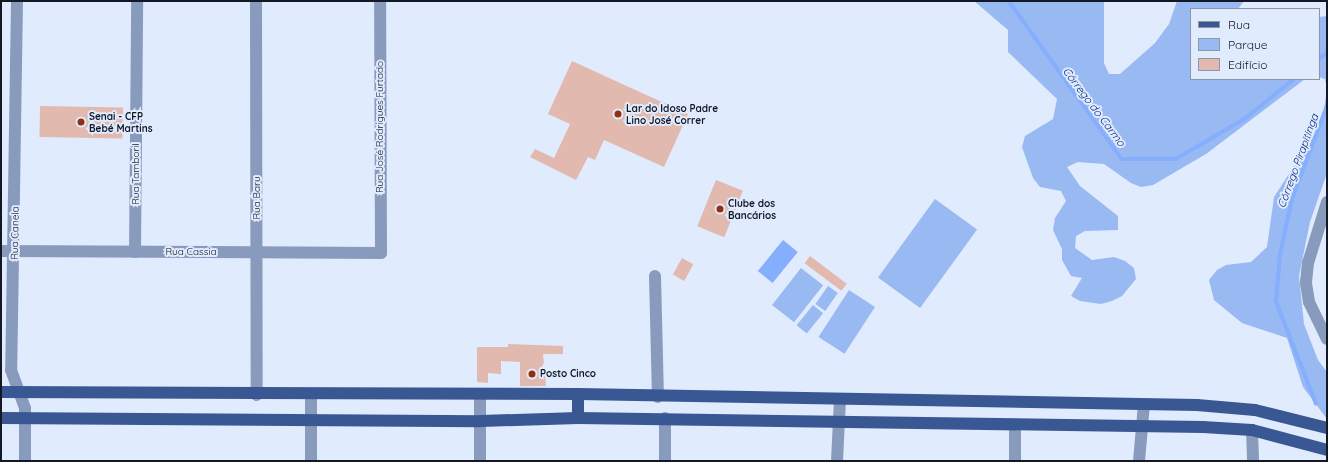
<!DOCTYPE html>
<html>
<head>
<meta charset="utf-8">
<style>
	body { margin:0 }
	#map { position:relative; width:1328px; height:462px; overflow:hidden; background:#e0ebfe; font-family:Quicksand,sans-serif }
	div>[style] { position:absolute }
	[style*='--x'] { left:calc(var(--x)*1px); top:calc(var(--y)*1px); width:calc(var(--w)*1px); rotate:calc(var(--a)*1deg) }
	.green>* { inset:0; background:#99b9f3; transform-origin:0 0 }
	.water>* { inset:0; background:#85aefc; transform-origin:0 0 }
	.stream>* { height:3.5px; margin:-1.75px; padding:0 1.75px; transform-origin:1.75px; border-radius:1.75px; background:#85aefc }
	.building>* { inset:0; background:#e1b9ae; transform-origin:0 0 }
	.minor>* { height:12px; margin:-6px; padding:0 6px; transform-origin:6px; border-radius:6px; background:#899bbd }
	.major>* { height:12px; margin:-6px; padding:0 6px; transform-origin:6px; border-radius:6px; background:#395893 }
	.dots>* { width:11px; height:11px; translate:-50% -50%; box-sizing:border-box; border:2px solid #e0ebfe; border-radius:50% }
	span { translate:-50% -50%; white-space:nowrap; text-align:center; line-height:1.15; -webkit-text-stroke:4px #e0ebfe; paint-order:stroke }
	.poi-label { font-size:10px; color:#131924; font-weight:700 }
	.left { translate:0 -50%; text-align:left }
	.street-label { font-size:10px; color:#131924 }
	.water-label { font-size:11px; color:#00267d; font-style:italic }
	.frame { position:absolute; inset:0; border:2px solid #131924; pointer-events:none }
	.legend { position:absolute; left:1190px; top:8px; width:130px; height:72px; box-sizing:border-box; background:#e0ebfe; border:1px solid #8e97a7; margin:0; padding:5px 7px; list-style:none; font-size:12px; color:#131924 }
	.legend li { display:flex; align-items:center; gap:8px; height:20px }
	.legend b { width:20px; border:1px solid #8e97a7 }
</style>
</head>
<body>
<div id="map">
	<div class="green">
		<i style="clip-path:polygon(974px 1px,1104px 1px,1104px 63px,1109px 74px,1120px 74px,1155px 43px,1169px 24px,1177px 1px,1244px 1px,1238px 9px,1191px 9px,1191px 79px,1305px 79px,1206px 154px,1153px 185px,1141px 187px,1131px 183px,1104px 164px,1078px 162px,1067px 167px,1080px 186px,1118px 216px,1118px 230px,1085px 231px,1076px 236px,1075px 248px,1092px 260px,1114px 257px,1125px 261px,1134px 268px,1136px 279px,1122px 296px,1112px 301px,1101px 304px,1080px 301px,1071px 296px,1082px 278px,1071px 276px,1062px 260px,1062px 249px,1053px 230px,1055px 218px,1066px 201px,1061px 191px,1040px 187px,1033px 178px,1022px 147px,1025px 136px,1053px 119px,1057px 99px,1008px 52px,1008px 30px)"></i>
		<i style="clip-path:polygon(1327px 16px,1327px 173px,1310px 222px,1299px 276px,1304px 324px,1318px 360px,1327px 372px,1327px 419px,1303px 387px,1287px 338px,1242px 323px,1214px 300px,1209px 280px,1217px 270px,1226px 265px,1251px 262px,1267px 247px,1274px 197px,1322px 123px,1327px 89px,1325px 79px,1319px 77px,1319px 17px)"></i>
		<i style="left:935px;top:199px;width:52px;height:97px;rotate:36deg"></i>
		<i style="left:801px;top:268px;width:28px;height:47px;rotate:38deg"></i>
		<i style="left:828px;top:286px;width:12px;height:22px;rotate:35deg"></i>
		<i style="left:849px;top:290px;width:31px;height:56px;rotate:33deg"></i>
		<i style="left:813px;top:305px;width:13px;height:26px;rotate:39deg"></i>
	</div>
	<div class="water">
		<i style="left:783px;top:240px;width:19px;height:40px;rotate:39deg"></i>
	</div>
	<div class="stream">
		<i style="--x:1009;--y:1;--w:194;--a:54.4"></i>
		<i style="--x:1122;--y:159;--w:54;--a:0"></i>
		<i style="--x:1176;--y:159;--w:81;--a:-30.4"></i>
		<i style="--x:1246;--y:118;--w:62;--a:-39.1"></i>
		<i style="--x:1319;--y:59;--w:10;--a:-37"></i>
		<i style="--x:1316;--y:404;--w:110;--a:-111.4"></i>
		<i style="--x:1276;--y:302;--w:48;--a:-85.2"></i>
		<i style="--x:1280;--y:254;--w:56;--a:-77.7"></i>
		<i style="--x:1292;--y:199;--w:99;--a:-69.4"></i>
	</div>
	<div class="building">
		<i style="clip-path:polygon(572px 61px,688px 114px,664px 167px,604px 140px,595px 160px,588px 157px,576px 180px,530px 157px,535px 149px,554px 158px,570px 124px,548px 114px)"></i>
		<i style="left:40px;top:106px;width:83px;height:31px;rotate:1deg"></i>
		<i style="left:716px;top:180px;width:29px;height:50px;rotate:22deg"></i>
		<i style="left:810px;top:256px;width:46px;height:9px;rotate:37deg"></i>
		<i style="left:682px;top:258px;width:13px;height:19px;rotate:29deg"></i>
		<i style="clip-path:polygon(508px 344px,563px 346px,563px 354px,543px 354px,546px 386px,520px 386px,520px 362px,501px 361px,501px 374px,488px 373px,488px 383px,477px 382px,477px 347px,508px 347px)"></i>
	</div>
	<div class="minor">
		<i style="--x:17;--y:1;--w:369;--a:90.9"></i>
		<i style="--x:11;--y:370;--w:40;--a:69.8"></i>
		<i style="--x:25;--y:408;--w:53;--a:90"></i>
		<i style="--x:256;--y:1;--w:394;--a:89.9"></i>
		<i style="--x:1327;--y:202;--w:64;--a:107.3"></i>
		<i style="--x:1308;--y:263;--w:20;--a:96"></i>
		<i style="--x:1306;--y:283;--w:19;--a:81"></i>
		<i style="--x:1309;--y:302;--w:41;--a:64.1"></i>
		<i style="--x:1;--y:251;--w:380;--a:0.3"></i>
		<i style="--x:381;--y:253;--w:252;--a:-90.2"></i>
		<i style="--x:135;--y:252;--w:251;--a:-89.5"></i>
		<i style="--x:655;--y:276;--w:121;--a:88.6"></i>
		<i style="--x:311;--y:396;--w:65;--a:90"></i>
		<i style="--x:665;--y:418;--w:43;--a:90"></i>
		<i style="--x:1252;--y:430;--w:31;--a:88"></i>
		<i style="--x:480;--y:461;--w:65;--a:-90"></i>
		<i style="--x:837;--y:461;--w:62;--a:-87.2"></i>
		<i style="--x:1015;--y:461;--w:36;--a:-90"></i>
		<i style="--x:1139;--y:461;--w:57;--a:-85"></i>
	</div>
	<div class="major">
		<i style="--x:1;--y:392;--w:577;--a:0.2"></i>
		<i style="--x:578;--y:394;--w:619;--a:1.02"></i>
		<i style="--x:1197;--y:405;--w:58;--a:4.9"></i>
		<i style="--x:1255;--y:410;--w:74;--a:14"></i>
		<i style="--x:1;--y:418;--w:480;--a:0.4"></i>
		<i style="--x:481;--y:421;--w:97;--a:-1.8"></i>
		<i style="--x:578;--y:418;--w:625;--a:0.83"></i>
		<i style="--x:1203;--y:427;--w:49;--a:3.5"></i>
		<i style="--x:1252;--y:430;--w:78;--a:14.9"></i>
		<i style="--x:578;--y:418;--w:24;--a:-90"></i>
	</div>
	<div class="dots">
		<i style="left:618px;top:114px;background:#952e0f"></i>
		<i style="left:81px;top:122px;background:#952e0f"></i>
		<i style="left:720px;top:209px;background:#952e0f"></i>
		<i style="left:532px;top:374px;background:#952e0f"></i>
	</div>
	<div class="poi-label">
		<span class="left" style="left:626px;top:114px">Lar do Idoso Padre<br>Lino José Correr</span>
		<span class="left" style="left:89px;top:122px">Senai - CFP<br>Bebé Martins</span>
		<span class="left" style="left:728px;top:209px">Clube dos<br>Bancários</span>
		<span class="left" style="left:540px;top:374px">Posto Cinco</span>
	</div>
	<div class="street-label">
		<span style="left:380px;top:127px;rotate:-90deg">Rua José Rodrigues Furtado</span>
		<span style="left:136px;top:174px;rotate:-90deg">Rua Tamboril</span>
		<span style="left:257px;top:198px;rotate:-90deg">Rua Baru</span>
		<span style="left:15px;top:233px;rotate:-89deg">Rua Canela</span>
		<span style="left:191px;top:252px">Rua Cassia</span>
	</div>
	<div class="water-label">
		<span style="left:1094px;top:107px;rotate:53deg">Córrego do Carmo</span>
		<span style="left:1298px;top:161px;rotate:-70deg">Córrego Pirapitinga</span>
	</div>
	<div class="frame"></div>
	<ul class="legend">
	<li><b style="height:5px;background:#395893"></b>Rua</li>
	<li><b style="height:11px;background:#99b9f3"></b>Parque</li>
	<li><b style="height:11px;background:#e1b9ae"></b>Edifício</li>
	</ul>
</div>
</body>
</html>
